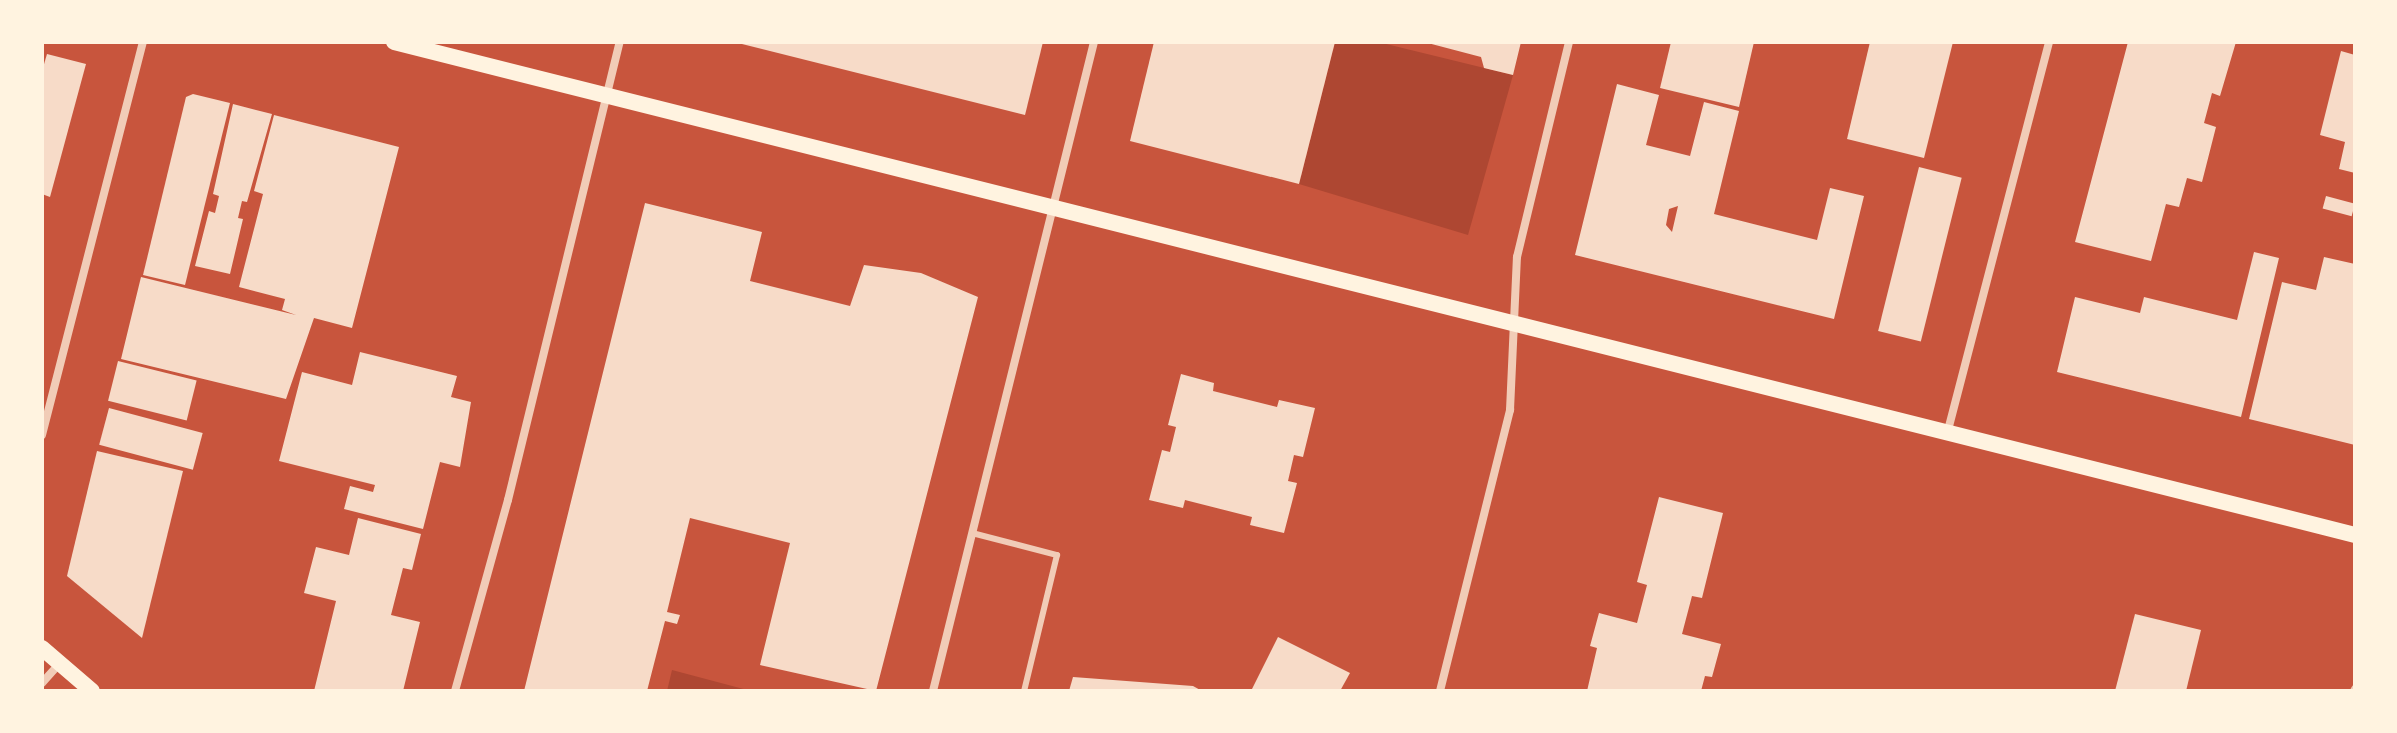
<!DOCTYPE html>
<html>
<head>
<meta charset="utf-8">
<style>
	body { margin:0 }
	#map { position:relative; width:2397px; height:733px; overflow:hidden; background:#c8553d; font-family:Barlow,sans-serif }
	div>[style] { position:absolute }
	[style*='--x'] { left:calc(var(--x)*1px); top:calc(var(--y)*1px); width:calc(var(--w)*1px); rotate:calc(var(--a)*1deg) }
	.green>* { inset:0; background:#ae4732 }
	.building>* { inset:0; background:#f7dbc8; transform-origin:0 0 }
	.service>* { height:6px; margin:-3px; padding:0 3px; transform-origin:3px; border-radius:3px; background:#f1ccb7 }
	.minor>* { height:8px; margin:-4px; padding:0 4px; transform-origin:4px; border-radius:4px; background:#f1ccb7 }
	.secondary>* { height:16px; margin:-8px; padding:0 8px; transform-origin:8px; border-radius:8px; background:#fff3e0 }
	span { translate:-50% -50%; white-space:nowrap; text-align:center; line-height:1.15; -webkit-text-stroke:6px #fff3e0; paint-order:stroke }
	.frame { position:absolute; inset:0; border:44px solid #fff3e0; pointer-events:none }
</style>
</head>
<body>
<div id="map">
	<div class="green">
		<i style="clip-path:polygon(1335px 42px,1378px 42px,1513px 75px,1468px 235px,1299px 184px)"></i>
		<i style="clip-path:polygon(672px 670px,751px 691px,667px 691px)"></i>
	</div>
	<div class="building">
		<i style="clip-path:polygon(734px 42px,1043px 42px,1025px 115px)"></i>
		<i style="clip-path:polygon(1154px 42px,1335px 42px,1299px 184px,1130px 141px)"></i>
		<i style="clip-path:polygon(1424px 42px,1521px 42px,1513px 75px,1484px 68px,1481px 57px)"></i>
		<i style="clip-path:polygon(1671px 42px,1754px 42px,1739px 107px,1660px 88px)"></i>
		<i style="clip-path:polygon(1870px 42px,1953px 42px,1924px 158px,1847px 139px)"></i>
		<i style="clip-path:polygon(2128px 42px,2236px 42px,2220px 96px,2212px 93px,2204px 123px,2216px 127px,2202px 182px,2187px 178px,2179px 207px,2166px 204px,2151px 261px,2075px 242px)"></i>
		<i style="clip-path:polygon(2341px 51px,2355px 55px,2355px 173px,2339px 169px,2345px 142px,2320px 135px)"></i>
		<i style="clip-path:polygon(47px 54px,86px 64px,50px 197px,42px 194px,42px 71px)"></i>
		<i style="clip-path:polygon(evenodd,1617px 84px,1659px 95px,1646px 145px,1690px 156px,1704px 102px,1739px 111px,1714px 214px,1817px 240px,1830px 188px,1864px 196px,1834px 319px,1575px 255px,1617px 84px,1678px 206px,1672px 232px,1666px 225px,1669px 209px,1678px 206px)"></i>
		<i style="clip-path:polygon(193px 94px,230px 103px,185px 285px,143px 275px,186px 97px)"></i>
		<i style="clip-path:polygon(233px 104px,272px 114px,247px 202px,242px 201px,238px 218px,243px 219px,230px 274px,195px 266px,209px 211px,215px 213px,219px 196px,213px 194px)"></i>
		<i style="clip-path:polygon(274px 115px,399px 147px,352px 328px,314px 318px,286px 399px,121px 359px,141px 277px,296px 315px,282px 310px,285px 299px,239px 287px,263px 194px,254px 191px)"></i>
		<i style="left:1919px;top:167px;width:44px;height:169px;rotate:14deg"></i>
		<i style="left:2326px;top:196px;width:30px;height:13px;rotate:15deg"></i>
		<i style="clip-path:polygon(645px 203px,762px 232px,750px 281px,850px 306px,864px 265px,921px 273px,978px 297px,876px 691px,760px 665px,790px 543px,690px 518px,667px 612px,680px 615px,677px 624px,665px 621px,647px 691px,524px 691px)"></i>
		<i style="clip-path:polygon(2254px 252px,2279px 258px,2241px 417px,2057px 372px,2075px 297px,2140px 313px,2144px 297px,2237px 320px)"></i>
		<i style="clip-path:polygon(2324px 257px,2355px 264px,2355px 445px,2249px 419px,2282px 282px,2316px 290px)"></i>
		<i style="clip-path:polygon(360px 352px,457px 376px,451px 397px,471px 402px,460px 467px,440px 462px,423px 529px,344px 509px,350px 486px,373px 492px,375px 485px,279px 461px,302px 372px,352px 385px)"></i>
		<i style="left:118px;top:361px;width:81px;height:41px;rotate:14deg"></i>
		<i style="clip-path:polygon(1181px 374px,1214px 383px,1213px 391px,1277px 407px,1279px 400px,1315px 408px,1303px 457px,1294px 455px,1288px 481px,1297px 483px,1284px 533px,1250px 525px,1252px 517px,1185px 500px,1183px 508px,1149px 500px,1162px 450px,1170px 452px,1176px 427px,1168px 425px)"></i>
		<i style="left:109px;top:408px;width:97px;height:38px;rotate:15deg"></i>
		<i style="clip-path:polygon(97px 451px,183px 471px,142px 638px,67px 576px)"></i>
		<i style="clip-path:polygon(1659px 497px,1723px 513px,1702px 598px,1692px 596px,1682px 634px,1721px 644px,1712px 677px,1705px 676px,1701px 691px,1587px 691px,1597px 648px,1590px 646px,1599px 613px,1637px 623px,1647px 585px,1637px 582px)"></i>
		<i style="clip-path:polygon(358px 518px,421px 534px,412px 570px,403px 568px,391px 615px,420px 622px,403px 691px,314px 691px,336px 601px,304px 593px,316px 547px,349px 555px)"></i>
		<i style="clip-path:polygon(2135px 614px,2201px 630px,2186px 691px,2115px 691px)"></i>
		<i style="clip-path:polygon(1278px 637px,1350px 673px,1340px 691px,1251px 691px)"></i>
		<i style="clip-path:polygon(1073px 677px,1193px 686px,1202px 691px,1069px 691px)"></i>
	</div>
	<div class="service">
		<i style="--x:972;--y:533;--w:88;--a:14.5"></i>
		<i style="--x:1057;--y:555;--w:140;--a:103.6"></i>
	</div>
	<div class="minor">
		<i style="--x:1947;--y:434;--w:405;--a:-75.4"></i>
		<i style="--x:42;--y:435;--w:406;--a:-75.6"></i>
		<i style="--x:42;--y:683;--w:25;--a:-48"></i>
		<i style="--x:455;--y:691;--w:198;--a:-74.5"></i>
		<i style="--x:508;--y:500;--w:471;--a:-76.3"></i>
		<i style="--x:933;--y:691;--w:669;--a:-76.07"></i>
		<i style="--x:1440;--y:691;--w:290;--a:-76"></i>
		<i style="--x:1510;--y:410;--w:153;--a:-87.4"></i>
		<i style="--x:1517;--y:257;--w:221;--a:-76.4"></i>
		<i style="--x:2354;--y:691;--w:2;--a:-63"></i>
	</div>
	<div class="secondary">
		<i style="--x:394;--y:42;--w:2022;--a:14.11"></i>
		<i style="--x:42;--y:648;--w:66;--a:40.7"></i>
	</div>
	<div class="frame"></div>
</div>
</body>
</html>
